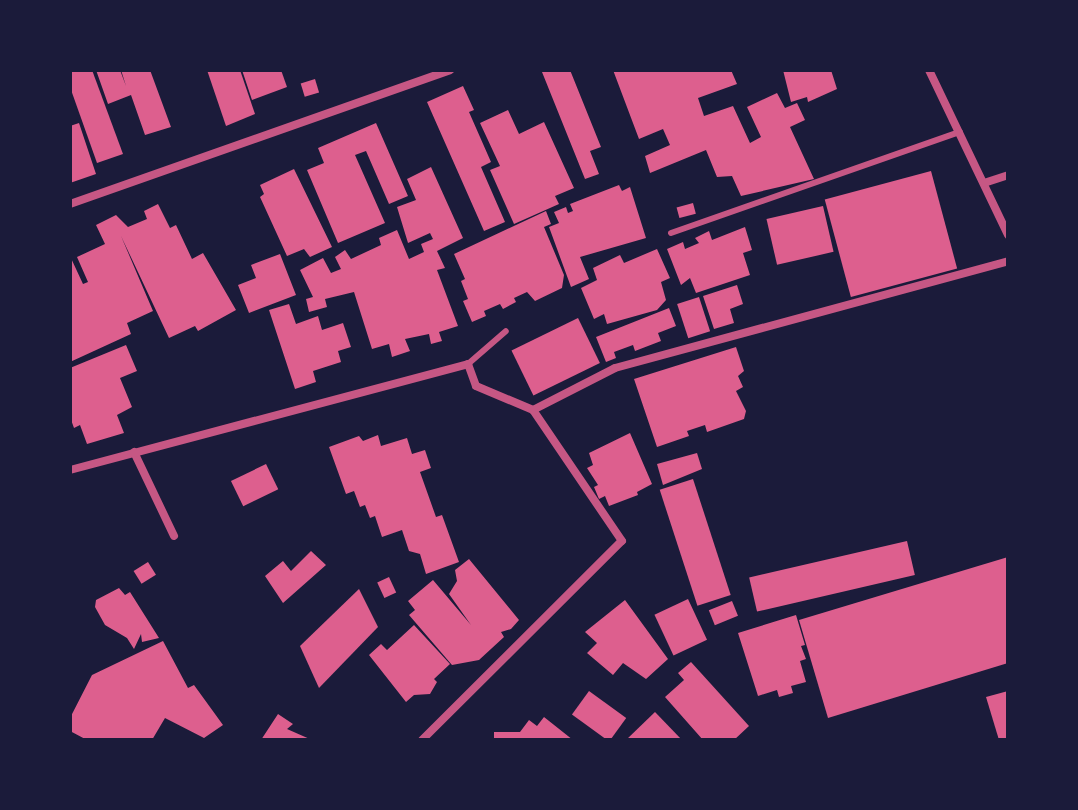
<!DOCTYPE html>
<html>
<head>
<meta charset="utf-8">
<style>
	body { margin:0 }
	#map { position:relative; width:1078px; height:810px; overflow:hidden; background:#1b1b3a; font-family:"Varela Round",sans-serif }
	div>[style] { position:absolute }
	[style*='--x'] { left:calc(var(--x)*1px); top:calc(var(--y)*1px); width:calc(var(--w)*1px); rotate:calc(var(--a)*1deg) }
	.building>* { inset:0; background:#dd5f8e; transform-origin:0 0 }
	.service>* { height:6px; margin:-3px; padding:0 3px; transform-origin:3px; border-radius:3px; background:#c65784 }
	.minor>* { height:8px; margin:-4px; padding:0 4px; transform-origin:4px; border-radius:4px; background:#c65784 }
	span { translate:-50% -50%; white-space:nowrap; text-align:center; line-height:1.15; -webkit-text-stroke:8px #1b1b3a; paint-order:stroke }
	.frame { position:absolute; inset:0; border:72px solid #1b1b3a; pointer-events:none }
</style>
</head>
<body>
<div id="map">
	<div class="building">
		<i style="clip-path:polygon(92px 70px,123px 154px,97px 163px,70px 87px,70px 71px)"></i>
		<i style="clip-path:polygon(96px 70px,120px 70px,126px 86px,121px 70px,150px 70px,171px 127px,145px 135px,131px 95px,108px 104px)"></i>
		<i style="clip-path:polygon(207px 70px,240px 70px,255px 114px,226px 126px)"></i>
		<i style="clip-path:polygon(242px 70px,281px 70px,287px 87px,252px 100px)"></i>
		<i style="clip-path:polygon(548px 70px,570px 70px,601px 147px,590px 151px,599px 174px,585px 179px,542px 72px)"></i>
		<i style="clip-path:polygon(613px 70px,731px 70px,737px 84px,698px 98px,704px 116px,733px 106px,750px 143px,761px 137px,747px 107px,777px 93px,785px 108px,797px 103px,805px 120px,790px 127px,814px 179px,741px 196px,732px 176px,717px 177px,706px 150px,650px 173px,645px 156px,670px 145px,663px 129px,639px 139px)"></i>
		<i style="clip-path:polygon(783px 70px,831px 70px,837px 89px,808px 102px,807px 97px,791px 102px)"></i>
		<i style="left:315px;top:79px;width:14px;height:15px;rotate:73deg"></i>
		<i style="clip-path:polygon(463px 86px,474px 110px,469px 112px,491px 162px,481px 167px,505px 222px,484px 231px,427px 102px)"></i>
		<i style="clip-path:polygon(508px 110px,519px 134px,544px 122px,574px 188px,555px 196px,559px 204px,514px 224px,490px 170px,500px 166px,480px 123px)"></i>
		<i style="clip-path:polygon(79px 123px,96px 174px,70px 183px,70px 126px)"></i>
		<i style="clip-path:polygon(376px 123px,408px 196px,389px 204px,366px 151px,355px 155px,385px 223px,338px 243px,307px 170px,324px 163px,318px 148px)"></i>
		<i style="clip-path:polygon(431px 167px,463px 238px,437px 251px,445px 268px,437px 270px,458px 326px,439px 332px,442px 341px,431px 344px,429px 334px,405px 339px,410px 351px,392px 357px,389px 344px,372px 349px,354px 292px,325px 299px,327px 307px,309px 312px,306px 299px,313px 297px,300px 270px,323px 258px,331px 273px,341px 269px,335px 257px,345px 250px,351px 259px,381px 245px,379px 238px,397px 230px,409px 259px,424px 252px,421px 244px,433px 239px,430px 233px,408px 243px,397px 207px,416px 200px,407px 179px)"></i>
		<i style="clip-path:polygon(294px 169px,332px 247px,310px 257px,304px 249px,287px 256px,260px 197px,264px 194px,260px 185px)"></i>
		<i style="left:931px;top:171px;width:101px;height:110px;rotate:75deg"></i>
		<i style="clip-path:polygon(619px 185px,622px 191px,630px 187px,646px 238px,580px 257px,589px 279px,571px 287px,549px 227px,559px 223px,554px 212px,566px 207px,568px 213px,573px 211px,570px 204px)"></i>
		<i style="left:693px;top:203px;width:11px;height:17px;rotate:75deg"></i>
		<i style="clip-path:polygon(158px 204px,170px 228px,176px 225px,192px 259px,203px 253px,236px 310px,198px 331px,195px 326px,169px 338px,121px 236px,153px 311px,127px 323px,131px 334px,70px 362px,70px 256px,83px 284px,88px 282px,77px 257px,105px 244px,96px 225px,116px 215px,128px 227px,147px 219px,144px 211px)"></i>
		<i style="left:823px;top:206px;width:47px;height:58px;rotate:77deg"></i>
		<i style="clip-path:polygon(546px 211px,551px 224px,544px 227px,564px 275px,562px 288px,535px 301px,527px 292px,514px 298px,516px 302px,503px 309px,500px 304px,484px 311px,486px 316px,472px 322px,463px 301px,468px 299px,461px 281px,465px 279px,454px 254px)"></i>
		<i style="clip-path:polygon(745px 227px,752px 250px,743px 253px,750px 275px,696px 293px,690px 278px,681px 285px,667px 249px,683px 242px,685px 249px,699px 243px,695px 238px,709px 231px,712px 240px)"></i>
		<i style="clip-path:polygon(657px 249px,670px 278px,661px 282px,666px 300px,657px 310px,607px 324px,604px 314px,594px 319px,581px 288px,597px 280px,593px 268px,620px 255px,624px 263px)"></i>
		<i style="clip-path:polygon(280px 254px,296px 295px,249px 313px,238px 285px,256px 278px,251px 265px)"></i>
		<i style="clip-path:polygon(737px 285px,743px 304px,730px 309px,734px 323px,714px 329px,703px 296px)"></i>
		<i style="left:699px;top:297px;width:36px;height:23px;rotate:72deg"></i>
		<i style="clip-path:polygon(289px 304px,296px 324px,318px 316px,322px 330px,343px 323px,351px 347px,338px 351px,341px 362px,313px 371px,316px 382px,295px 389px,269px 310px)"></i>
		<i style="clip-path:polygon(669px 308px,676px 326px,658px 333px,661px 341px,635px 351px,633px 345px,614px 352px,616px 358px,606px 362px,596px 337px)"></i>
		<i style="left:578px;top:318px;width:50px;height:74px;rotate:64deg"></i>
		<i style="clip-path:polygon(126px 345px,137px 371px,120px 378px,132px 407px,117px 415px,124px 433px,87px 444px,80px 425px,74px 428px,70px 417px,70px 368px)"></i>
		<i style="clip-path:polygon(736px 347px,744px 371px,738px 376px,743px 387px,736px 391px,746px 411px,744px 419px,707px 432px,705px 425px,687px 431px,689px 436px,657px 447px,634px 379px)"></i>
		<i style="clip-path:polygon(630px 433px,652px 484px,637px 492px,638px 495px,609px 506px,605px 496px,599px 499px,594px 487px,598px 485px,587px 468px,593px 465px,589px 453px)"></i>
		<i style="clip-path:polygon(378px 435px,381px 446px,407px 438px,412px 454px,425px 450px,431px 468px,420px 472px,436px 517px,442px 515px,459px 562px,426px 574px,420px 554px,409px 551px,402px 530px,382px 537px,375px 516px,370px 518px,365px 505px,360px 507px,354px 491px,346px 494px,329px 447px,359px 436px,363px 441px)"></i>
		<i style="clip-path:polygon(697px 453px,702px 469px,663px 485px,657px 464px)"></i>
		<i style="left:266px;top:464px;width:28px;height:39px;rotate:64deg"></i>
		<i style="left:693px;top:479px;width:122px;height:35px;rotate:72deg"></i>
		<i style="left:907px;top:541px;width:35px;height:162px;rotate:77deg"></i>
		<i style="clip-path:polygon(311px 551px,326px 565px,283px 603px,265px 576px,283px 561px,291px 571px)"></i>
		<i style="clip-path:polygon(1008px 557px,1008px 663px,828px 718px,799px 620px)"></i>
		<i style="clip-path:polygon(469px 559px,519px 620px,511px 629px,501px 632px,504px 637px,479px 660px,452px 665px,409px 615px,415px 610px,408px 601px,433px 580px,471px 625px,449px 594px,457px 581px,455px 570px)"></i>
		<i style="left:148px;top:562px;width:15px;height:17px;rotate:58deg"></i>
		<i style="left:389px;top:577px;width:17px;height:13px;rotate:65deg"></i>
		<i style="clip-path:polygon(119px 588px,125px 595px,130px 592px,159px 638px,142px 642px,141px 634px,134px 649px,127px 638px,105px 625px,95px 607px,96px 600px)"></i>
		<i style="clip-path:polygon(359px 589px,378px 627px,319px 688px,300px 646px)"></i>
		<i style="left:688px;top:599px;width:45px;height:37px;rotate:65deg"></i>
		<i style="clip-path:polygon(625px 600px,668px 659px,646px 679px,623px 663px,613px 675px,587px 653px,597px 643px,585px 632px)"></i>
		<i style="left:732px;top:601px;width:16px;height:25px;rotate:68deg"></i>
		<i style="clip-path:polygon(796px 615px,805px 645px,801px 646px,806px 659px,800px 661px,806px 682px,791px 686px,793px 693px,779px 697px,777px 690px,758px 696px,738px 633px)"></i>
		<i style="clip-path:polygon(414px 625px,450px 664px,434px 679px,437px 682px,430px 694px,414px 695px,406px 702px,369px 655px,381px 644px,387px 650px)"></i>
		<i style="clip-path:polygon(163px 641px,188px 688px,194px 685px,223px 725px,204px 738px,165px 718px,152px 740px,87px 740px,70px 731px,70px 718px,92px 675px)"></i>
		<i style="clip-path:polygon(691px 662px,749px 726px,734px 740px,703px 740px,665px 697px,684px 680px,678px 673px)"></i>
		<i style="left:589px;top:691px;width:46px;height:29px;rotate:36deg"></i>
		<i style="clip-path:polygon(1008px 691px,1008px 740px,999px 740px,986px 697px)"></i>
		<i style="clip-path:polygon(655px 712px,682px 740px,626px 740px)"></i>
		<i style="clip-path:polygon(278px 714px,293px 724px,287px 729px,312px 740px,261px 740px)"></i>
		<i style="clip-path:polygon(544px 717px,573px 740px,494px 740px,494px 732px,520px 732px,529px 720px,537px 726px)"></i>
	</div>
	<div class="service">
		<i style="--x:671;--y:233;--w:306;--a:-19.3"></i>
		<i style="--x:468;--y:364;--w:50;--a:-41"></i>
	</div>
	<div class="minor">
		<i style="--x:929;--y:70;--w:183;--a:64.4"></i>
		<i style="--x:984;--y:183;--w:25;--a:-18"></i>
		<i style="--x:70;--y:204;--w:403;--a:-19.4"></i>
		<i style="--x:134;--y:452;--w:93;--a:64.5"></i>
		<i style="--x:70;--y:470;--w:412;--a:-14.9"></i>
		<i style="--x:468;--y:364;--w:23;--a:70"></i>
		<i style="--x:476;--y:386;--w:62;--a:22.8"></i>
		<i style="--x:533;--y:410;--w:92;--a:-27.1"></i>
		<i style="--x:615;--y:368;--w:407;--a:-15.2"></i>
		<i style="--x:422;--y:740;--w:282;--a:-44.9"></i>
		<i style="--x:622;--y:541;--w:158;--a:-124.2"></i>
	</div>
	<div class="frame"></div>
</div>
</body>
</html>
